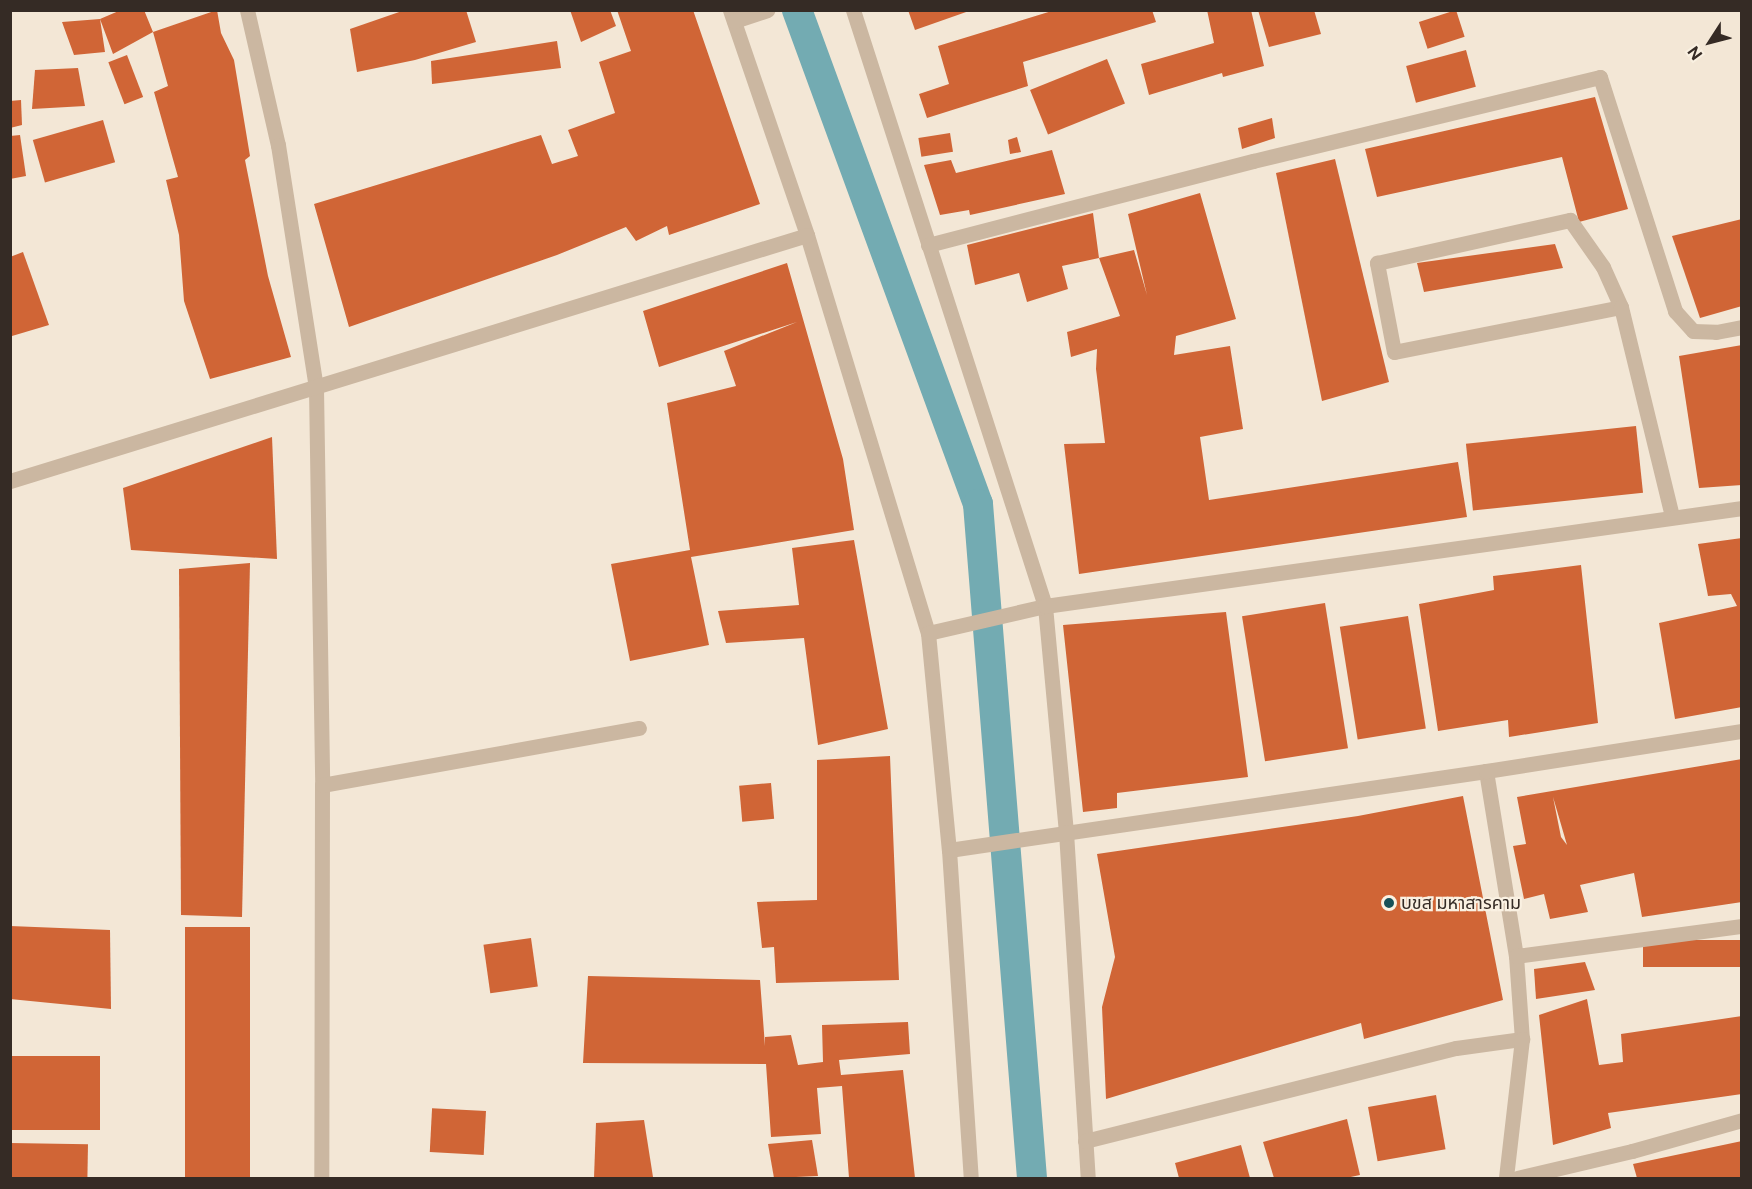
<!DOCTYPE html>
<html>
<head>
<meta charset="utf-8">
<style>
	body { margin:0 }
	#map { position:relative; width:1752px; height:1189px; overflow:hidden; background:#f3e7d6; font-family:"Public Sans","Noto Sans Thai",sans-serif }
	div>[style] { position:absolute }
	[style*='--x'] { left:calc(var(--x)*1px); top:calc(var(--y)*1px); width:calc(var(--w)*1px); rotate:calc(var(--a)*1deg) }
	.canal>* { height:30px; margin:-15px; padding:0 15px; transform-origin:15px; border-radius:15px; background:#73abb2 }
	.building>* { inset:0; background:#d06536; transform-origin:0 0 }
	.minor>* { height:15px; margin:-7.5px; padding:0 7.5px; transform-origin:7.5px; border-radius:7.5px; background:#cbb7a1 }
	.dots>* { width:16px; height:16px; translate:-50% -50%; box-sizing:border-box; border:3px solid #faf1e2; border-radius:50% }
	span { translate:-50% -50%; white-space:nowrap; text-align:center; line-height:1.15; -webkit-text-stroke:4.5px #faf1e2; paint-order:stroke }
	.poi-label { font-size:18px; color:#352b25 }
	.left { translate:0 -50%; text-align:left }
	.frame { position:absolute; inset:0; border:12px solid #352b25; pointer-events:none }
	.north { position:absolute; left:1680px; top:12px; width:60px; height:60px; -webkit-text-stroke:4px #faf1e2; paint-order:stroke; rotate:234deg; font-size:16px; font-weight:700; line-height:24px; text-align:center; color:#352b25 }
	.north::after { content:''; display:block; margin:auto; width:21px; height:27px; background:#352b25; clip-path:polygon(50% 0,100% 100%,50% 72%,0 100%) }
</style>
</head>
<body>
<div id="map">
	<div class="canal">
		<i style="--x:797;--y:10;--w:526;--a:69.88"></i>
		<i style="--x:978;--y:504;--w:676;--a:85.42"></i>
	</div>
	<div class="building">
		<i style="clip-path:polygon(121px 10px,144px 10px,153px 32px,217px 10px,221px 33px,234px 60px,250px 156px,245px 160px,268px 276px,291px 357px,210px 379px,184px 301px,179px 235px,166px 180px,178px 177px,154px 92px,168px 86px,153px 32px,113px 54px,100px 19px,105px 52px,74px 55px,62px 22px,100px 19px)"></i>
		<i style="clip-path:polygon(405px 10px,466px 10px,476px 42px,415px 60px,357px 72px,350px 29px)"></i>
		<i style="clip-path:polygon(570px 10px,610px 10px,616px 26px,581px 42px)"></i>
		<i style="clip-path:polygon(617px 10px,693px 10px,760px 204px,669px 235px,667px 226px,636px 241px,626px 227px,557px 255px,349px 327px,314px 204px,541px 135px,552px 164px,578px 156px,568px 130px,615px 113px,599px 62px,631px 51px)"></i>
		<i style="clip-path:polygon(908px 10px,969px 10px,969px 11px,915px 30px)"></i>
		<i style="clip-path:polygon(1055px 10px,1152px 10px,1156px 22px,1023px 62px,1028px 86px,927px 118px,919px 94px,949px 84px,938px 46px)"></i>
		<i style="clip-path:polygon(1207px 10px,1251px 10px,1264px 66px,1223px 77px,1222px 73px,1149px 95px,1141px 64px,1214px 43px)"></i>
		<i style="clip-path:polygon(1258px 10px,1314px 10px,1321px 34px,1269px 47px)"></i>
		<i style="left:1456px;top:10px;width:28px;height:39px;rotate:72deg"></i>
		<i style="clip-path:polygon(557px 41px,561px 68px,432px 84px,431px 61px)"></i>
		<i style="left:1466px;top:50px;width:38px;height:62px;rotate:75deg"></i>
		<i style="left:127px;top:55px;width:45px;height:20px;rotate:69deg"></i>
		<i style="left:1107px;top:59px;width:48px;height:83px;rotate:68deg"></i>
		<i style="clip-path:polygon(78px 68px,85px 106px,32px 109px,35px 70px)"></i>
		<i style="clip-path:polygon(1595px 97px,1628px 209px,1579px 222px,1562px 157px,1377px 197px,1365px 149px)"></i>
		<i style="clip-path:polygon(21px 100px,22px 125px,10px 128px,10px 101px)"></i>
		<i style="clip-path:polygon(1272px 118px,1275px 138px,1242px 149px,1238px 128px)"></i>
		<i style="left:103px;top:120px;width:44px;height:73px;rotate:74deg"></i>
		<i style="left:950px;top:133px;width:19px;height:32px;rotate:81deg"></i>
		<i style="clip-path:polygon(20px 135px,26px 176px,10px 179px,10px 136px)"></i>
		<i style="clip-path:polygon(1017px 137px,1021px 152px,1010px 154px,1008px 140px)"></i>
		<i style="clip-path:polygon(1052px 150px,1065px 194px,970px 215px,969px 210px,940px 215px,924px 165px,951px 160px,956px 173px)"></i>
		<i style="clip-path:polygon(1335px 159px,1389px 382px,1322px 401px,1276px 173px)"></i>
		<i style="clip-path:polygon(1200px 193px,1236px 319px,1176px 336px,1174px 355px,1230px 346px,1243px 429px,1200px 437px,1209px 500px,1458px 462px,1467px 517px,1079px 574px,1064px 444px,1105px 443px,1096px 369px,1097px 349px,1071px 357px,1067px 332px,1120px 316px,1099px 258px,1134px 250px,1147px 295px,1128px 214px)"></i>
		<i style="clip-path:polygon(1093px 213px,1099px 258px,1062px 266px,1068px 289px,1027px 302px,1019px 273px,975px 285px,967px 245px)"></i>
		<i style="clip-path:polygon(1742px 219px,1742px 306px,1700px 318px,1672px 236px)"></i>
		<i style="clip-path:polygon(1555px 244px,1563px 268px,1424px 292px,1417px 263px)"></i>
		<i style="clip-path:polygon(23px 252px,49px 325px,12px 336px,10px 257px)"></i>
		<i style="clip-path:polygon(787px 263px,843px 459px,854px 530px,691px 557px,709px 645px,630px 661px,611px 564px,690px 550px,667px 403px,736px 386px,724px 351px,797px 322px,659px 367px,643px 311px)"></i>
		<i style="clip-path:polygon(1742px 345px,1742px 485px,1699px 488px,1679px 356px)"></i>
		<i style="left:1636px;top:426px;width:67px;height:171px;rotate:84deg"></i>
		<i style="clip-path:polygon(272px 437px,277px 559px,131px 550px,123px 488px)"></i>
		<i style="clip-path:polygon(1742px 538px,1742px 707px,1675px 719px,1659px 623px,1737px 606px,1731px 594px,1708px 596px,1698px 544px)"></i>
		<i style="clip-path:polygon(854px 540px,888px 729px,818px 745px,804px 638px,726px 643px,718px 611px,799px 605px,792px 548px)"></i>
		<i style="clip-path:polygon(250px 563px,242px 917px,181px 915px,179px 569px)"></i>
		<i style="clip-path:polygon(1581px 565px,1598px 723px,1509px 737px,1508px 720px,1438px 731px,1419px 604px,1494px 590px,1493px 576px)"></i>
		<i style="left:1325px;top:603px;width:147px;height:84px;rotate:81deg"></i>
		<i style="clip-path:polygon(1226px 612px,1248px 777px,1117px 793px,1117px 808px,1083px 812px,1063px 625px)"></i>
		<i style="left:1408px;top:616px;width:114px;height:69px;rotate:81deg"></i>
		<i style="clip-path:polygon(890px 756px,899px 980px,776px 983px,774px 947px,762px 948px,757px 902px,817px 900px,817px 760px)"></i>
		<i style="clip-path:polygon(evenodd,1742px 759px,1742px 902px,1642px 917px,1634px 873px,1580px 885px,1588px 912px,1550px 919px,1544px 894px,1524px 899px,1513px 846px,1526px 844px,1517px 797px,1742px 759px,1553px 797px,1567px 845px,1561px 837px,1553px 797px)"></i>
		<i style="left:771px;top:783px;width:36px;height:32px;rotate:85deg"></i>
		<i style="clip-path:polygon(1463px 796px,1503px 1000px,1364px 1039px,1361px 1023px,1106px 1099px,1102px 1007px,1115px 957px,1097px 854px,1358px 816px)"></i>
		<i style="clip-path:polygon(10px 926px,110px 930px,111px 1009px,10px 999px)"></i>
		<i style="left:185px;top:927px;width:65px;height:251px"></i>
		<i style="left:531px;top:938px;width:49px;height:48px;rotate:82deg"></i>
		<i style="left:1742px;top:940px;width:27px;height:99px;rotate:90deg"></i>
		<i style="clip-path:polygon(1585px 962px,1595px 990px,1536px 999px,1534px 969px)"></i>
		<i style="clip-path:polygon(588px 976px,760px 980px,765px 1046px,765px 1037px,791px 1035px,798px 1065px,823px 1062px,822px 1025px,908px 1022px,910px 1054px,839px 1060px,841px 1075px,903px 1070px,915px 1178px,849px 1178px,842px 1086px,817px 1088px,821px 1134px,771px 1137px,766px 1064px,583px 1063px)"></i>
		<i style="clip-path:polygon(1587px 999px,1599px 1065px,1623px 1062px,1621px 1034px,1742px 1016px,1742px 1094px,1608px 1113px,1611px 1128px,1553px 1145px,1539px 1015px)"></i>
		<i style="left:10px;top:1056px;width:90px;height:74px"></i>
		<i style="left:1436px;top:1095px;width:55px;height:69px;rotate:80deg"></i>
		<i style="left:486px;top:1111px;width:44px;height:54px;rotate:93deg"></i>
		<i style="clip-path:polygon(1347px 1119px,1360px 1175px,1346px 1178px,1274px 1178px,1263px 1142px)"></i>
		<i style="clip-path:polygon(644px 1120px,653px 1177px,594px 1178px,596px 1123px)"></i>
		<i style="clip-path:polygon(812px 1140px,818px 1176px,774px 1178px,768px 1144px)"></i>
		<i style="clip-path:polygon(1742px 1141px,1742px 1178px,1637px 1178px,1633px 1164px)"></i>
		<i style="left:10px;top:1143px;width:78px;height:35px;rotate:1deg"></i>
		<i style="clip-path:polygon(1241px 1145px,1250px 1178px,1179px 1178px,1175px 1163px)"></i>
	</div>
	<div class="minor">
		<i style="--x:247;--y:10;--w:139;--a:77.1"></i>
		<i style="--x:278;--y:145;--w:246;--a:81.1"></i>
		<i style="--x:316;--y:388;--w:397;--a:89.1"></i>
		<i style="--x:322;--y:785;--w:393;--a:90.1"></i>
		<i style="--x:730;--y:10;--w:238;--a:71.1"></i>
		<i style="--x:807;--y:235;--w:416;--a:73.1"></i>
		<i style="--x:928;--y:633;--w:218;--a:84.5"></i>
		<i style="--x:949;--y:850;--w:329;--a:86.2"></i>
		<i style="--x:853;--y:10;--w:626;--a:72.14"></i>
		<i style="--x:1045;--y:606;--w:227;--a:84.7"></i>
		<i style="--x:1066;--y:832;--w:347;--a:86.4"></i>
		<i style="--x:734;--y:21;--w:35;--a:-18"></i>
		<i style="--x:928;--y:245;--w:336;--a:-14.5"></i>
		<i style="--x:1253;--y:161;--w:357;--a:-13.6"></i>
		<i style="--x:1600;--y:77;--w:246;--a:72.2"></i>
		<i style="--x:1675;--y:311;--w:27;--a:48"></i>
		<i style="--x:1693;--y:331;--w:23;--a:2"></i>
		<i style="--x:1716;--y:332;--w:26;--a:-11"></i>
		<i style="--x:1621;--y:307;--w:231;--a:168.8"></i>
		<i style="--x:1394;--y:352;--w:91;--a:-100.8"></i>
		<i style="--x:1377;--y:263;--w:198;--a:-12.6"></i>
		<i style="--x:1570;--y:220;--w:57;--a:54.9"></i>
		<i style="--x:1603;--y:267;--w:44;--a:65.8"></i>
		<i style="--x:1621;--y:307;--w:215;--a:76.3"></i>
		<i style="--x:10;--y:481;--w:834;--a:-17.15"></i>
		<i style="--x:928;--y:633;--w:120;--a:-13"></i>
		<i style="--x:1045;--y:606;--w:704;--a:-8"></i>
		<i style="--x:1486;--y:771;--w:187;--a:80.8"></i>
		<i style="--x:1516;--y:956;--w:83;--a:85.9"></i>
		<i style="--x:322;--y:785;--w:322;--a:-10.2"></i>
		<i style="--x:949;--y:850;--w:543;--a:-8.37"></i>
		<i style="--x:1486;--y:771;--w:259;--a:-8.9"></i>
		<i style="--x:1516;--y:956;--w:228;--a:-7.6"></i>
		<i style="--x:1085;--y:1141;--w:382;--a:-14.1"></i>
		<i style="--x:1456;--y:1048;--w:67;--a:-7.8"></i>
		<i style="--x:1522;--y:1039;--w:140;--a:96.6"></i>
		<i style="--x:1517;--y:1178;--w:118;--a:-13.2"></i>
		<i style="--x:1632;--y:1151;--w:114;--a:-15.7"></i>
	</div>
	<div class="dots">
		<i style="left:1389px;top:903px;background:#175159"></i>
	</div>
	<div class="poi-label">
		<span class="left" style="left:1401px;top:903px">บขส มหาสารคาม</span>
	</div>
	<div class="frame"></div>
	<div class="north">N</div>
</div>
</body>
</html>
